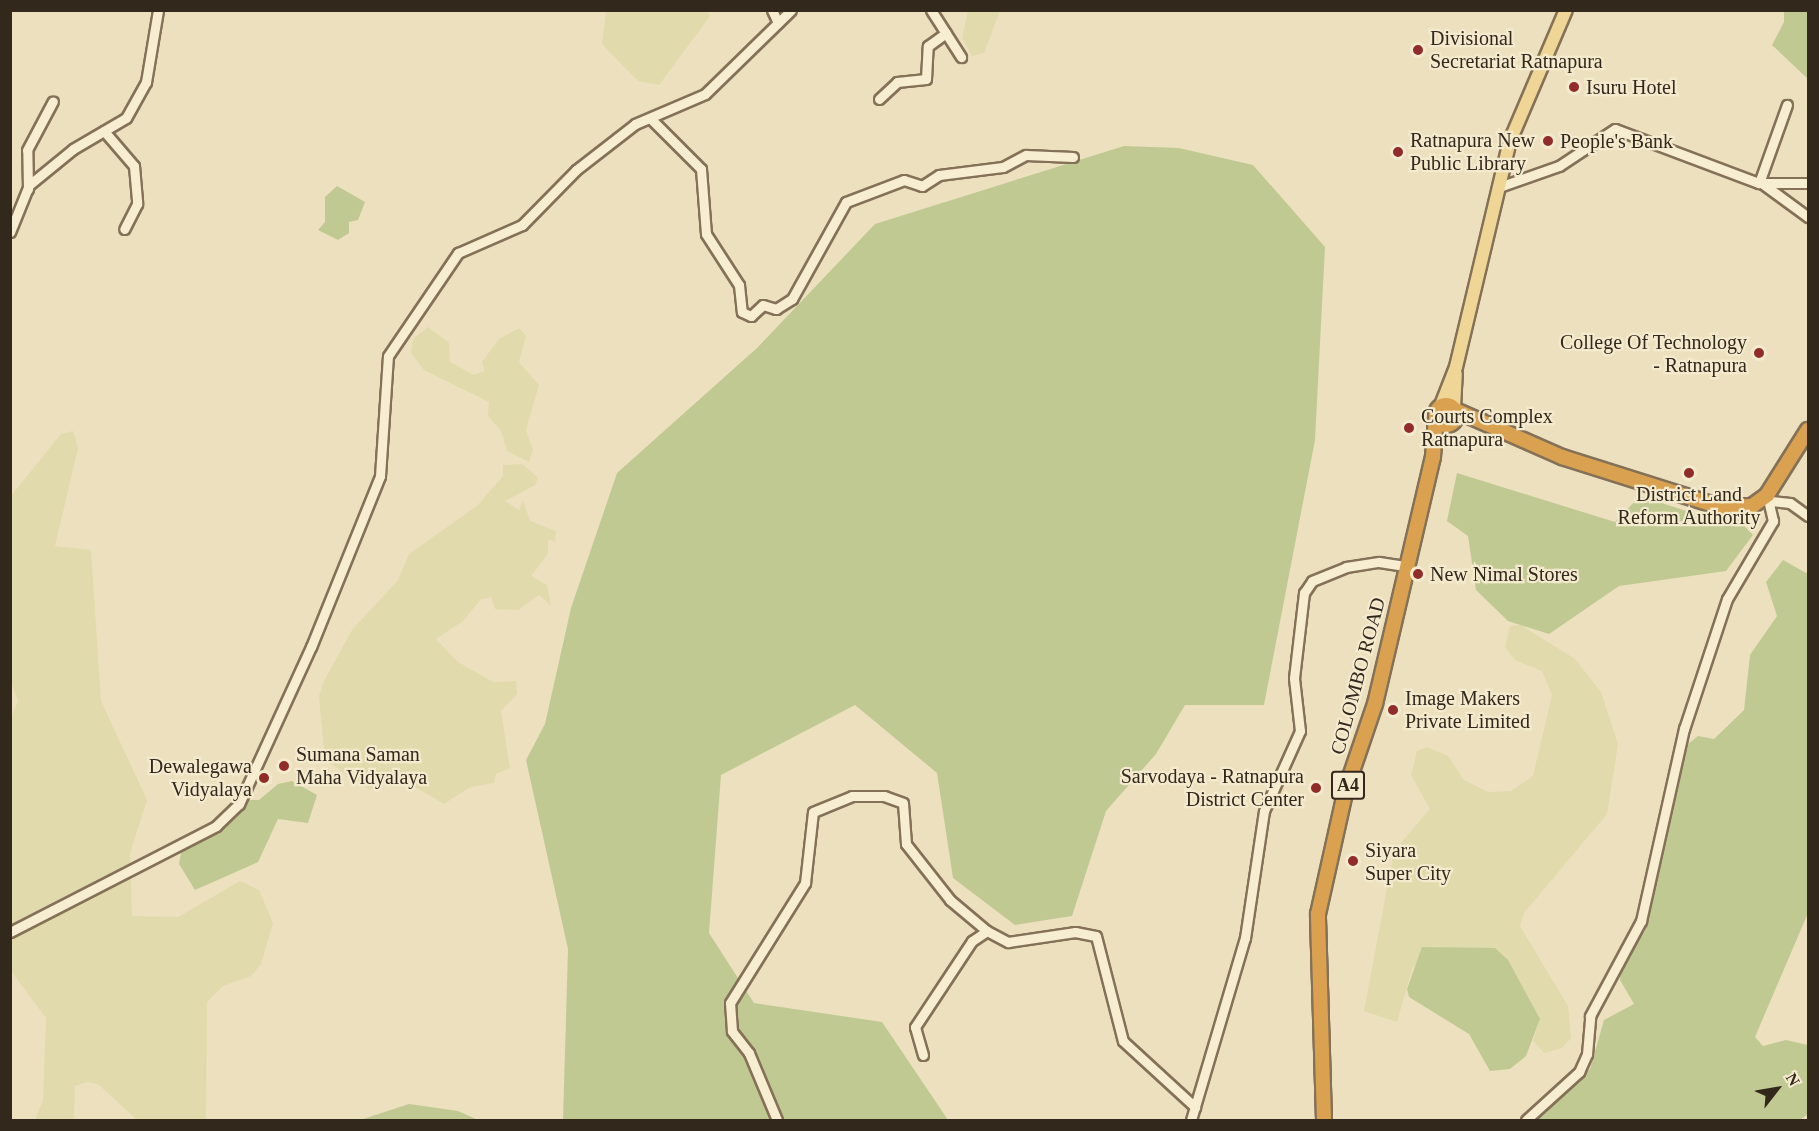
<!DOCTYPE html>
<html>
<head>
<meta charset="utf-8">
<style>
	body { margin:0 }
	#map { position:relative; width:1819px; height:1131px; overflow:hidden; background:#ece0bf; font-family:"Times New Roman",serif }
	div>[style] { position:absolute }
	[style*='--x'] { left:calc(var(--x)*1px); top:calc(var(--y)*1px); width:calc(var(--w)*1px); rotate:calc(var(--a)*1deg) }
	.farmland>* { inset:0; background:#e1daac }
	.green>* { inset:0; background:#c1c993 }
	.roads { filter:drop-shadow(2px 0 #847158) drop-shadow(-2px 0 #847158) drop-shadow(0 2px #847158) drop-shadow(0 -2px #847158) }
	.minor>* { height:9px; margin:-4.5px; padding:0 4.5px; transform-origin:4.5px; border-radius:4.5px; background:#f7edd1 }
	.major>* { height:12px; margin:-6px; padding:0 6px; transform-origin:6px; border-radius:6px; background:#efd696 }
	.highway>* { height:14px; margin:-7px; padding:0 7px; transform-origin:7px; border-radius:7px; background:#daa250 }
	.highway>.ring { margin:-7px; padding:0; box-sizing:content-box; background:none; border:14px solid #daa250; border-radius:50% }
	.dots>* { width:16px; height:16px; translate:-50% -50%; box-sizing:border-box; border:3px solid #f4eace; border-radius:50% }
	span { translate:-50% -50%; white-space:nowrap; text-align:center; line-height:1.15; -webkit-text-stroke:4.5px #f4eace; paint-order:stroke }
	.shield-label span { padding:2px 4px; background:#f4eace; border:2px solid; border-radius:4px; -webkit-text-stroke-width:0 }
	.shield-label { font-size:18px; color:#33281c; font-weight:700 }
	.poi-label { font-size:20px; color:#33281c }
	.left { translate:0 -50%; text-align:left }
	.right { translate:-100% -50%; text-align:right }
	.street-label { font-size:20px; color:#33281c }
	.frame { position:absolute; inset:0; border:12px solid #33281c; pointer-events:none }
	.north { position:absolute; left:1747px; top:1059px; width:60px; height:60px; -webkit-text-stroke:4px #f4eace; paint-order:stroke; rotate:59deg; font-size:16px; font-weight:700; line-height:24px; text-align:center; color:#33281c }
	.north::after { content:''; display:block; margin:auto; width:21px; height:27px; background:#33281c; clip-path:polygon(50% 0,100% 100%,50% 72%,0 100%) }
</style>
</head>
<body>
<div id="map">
	<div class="farmland">
		<i style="clip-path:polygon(606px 11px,707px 11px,710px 16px,659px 85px,638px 81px,602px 44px)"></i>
		<i style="clip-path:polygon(968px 11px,1000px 11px,984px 53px,972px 56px,962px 38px)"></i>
		<i style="clip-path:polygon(428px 327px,449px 343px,450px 362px,474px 375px,485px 371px,482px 362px,499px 339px,519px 328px,526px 336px,519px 362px,539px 385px,526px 430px,533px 450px,529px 462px,507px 451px,501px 431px,488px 416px,489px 402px,424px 370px,411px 353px,413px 339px)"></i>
		<i style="clip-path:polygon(73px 431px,78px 448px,55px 546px,91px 550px,101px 701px,147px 800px,130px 853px,132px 916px,178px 917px,240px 881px,259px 890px,273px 923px,261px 964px,251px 976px,223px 986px,207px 1002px,206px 1120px,137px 1120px,98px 1084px,87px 1082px,75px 1086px,74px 1120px,35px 1120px,43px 1100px,46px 1018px,11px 971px,10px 720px,18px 701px,11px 681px,11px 496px,61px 434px)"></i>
		<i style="clip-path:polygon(522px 464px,538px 478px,535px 485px,505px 501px,519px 510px,523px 501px,530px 521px,556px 531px,555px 541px,548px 540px,548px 554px,531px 576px,547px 585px,551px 606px,539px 595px,518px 610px,495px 609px,491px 597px,481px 599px,463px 621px,436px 639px,458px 662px,493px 682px,516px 681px,517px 694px,501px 711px,510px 768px,496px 774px,494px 783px,470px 787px,444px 804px,402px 779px,378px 781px,370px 790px,325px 760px,319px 696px,324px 681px,352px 630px,398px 580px,409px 554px,477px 506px,503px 476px,503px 465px)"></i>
		<i style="clip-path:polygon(1521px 625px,1575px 659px,1601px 692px,1618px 744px,1607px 814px,1524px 913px,1520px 926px,1568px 1006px,1571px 1038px,1562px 1048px,1544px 1053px,1533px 1041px,1540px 1019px,1413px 966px,1397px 1022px,1364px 1011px,1394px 851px,1430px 809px,1411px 775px,1417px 751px,1427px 747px,1448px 756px,1464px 780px,1488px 792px,1511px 791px,1533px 776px,1552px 695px,1542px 671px,1515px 660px,1505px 647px,1510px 626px)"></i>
	</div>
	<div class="green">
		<i style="clip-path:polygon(1784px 11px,1808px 11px,1808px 79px,1772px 45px,1784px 22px)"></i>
		<i style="clip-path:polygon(1124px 146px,1179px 148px,1253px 165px,1325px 247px,1315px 440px,1264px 705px,1185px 705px,1156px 754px,1106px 811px,1072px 916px,1015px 925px,953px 878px,937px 773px,855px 705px,721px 775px,709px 933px,754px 1003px,882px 1022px,948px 1120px,563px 1120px,568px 949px,526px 760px,545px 724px,571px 608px,617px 473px,757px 348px,875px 224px)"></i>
		<i style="clip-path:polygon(337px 186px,365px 202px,358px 220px,349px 222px,349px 233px,338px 240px,318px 230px,325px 222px,325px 197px)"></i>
		<i style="clip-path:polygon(1457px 473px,1615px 522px,1640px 496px,1714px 520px,1738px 519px,1753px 535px,1726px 571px,1619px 586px,1549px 634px,1508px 621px,1476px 590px,1468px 536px,1447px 521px)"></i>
		<i style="clip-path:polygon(1783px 560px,1808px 574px,1808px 913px,1755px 1037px,1763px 1046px,1786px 1040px,1808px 1045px,1808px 1114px,1800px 1120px,1534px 1120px,1590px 1069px,1604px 1020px,1634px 1004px,1620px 980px,1621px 966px,1645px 931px,1688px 744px,1698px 736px,1714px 739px,1744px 710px,1750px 655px,1777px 616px,1766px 582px)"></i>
		<i style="clip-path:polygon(292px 781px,317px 795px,308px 823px,278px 819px,258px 862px,195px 890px,179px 864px,181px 853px,248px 800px,259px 800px,278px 784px)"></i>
		<i style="clip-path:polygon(1422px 947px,1495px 948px,1508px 960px,1540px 1019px,1526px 1056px,1510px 1069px,1490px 1071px,1469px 1034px,1409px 997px,1407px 989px)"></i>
		<i style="clip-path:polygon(409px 1104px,458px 1111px,478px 1120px,360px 1120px)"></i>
	</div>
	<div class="roads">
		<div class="minor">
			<i style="--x:772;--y:10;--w:14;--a:65"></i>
			<i style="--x:931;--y:10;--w:56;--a:57.4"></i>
			<i style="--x:879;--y:99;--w:25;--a:-43"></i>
			<i style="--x:897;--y:82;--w:29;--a:-6"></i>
			<i style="--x:926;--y:79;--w:33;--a:-87"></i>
			<i style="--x:928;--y:46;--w:22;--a:-36"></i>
			<i style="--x:650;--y:118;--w:72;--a:45"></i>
			<i style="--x:701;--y:169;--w:65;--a:85.6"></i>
			<i style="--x:706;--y:234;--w:61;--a:57.1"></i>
			<i style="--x:739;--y:285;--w:27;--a:84"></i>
			<i style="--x:742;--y:312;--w:10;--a:24"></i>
			<i style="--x:751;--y:316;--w:16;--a:-43"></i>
			<i style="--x:763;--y:305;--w:14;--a:17"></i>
			<i style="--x:776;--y:309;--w:19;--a:-32"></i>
			<i style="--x:792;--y:299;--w:111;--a:-60.9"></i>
			<i style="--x:846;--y:202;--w:62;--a:-20.8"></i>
			<i style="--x:904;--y:180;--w:19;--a:18"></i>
			<i style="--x:922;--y:186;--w:20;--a:-33"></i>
			<i style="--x:939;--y:175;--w:64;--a:-7.1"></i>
			<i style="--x:1003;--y:167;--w:26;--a:-28"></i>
			<i style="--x:1026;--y:155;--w:47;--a:2.4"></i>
			<i style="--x:104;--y:131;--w:46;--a:49.4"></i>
			<i style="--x:134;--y:166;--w:38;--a:85"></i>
			<i style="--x:137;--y:204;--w:28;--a:117"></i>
			<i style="--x:1759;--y:183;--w:83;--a:-70.3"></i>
			<i style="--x:1763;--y:184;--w:56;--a:36.3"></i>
			<i style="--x:1499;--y:187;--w:64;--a:-19.3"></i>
			<i style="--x:1559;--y:166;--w:67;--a:-33.5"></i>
			<i style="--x:1615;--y:129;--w:154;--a:20.6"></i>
			<i style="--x:1759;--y:183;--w:49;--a:0"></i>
			<i style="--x:28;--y:189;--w:39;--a:-91"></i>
			<i style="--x:27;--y:150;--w:55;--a:-62"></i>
			<i style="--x:10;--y:232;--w:51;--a:-68"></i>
			<i style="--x:29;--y:185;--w:57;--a:-39.3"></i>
			<i style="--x:73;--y:149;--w:61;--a:-30.3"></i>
			<i style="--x:126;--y:118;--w:41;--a:-60.9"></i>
			<i style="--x:146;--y:82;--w:73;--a:-80.5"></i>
			<i style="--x:1771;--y:501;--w:19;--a:6"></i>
			<i style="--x:1790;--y:503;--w:22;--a:36"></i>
			<i style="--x:10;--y:932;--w:232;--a:-27.2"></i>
			<i style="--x:216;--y:826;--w:32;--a:-44"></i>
			<i style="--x:239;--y:804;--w:173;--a:-65.4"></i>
			<i style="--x:311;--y:647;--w:184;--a:-68"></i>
			<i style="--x:380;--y:476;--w:120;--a:-86.2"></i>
			<i style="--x:388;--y:356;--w:125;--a:-55.8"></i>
			<i style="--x:458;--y:253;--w:70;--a:-23.6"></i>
			<i style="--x:522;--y:225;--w:77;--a:-45.5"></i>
			<i style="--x:576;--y:170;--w:75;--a:-37.9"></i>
			<i style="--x:635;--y:124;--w:76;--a:-23.2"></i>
			<i style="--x:705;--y:94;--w:120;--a:-44.3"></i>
			<i style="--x:923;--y:1055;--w:29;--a:-106"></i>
			<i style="--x:915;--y:1027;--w:103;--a:-56.5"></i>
			<i style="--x:972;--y:941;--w:18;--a:-34"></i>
			<i style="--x:777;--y:1120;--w:73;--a:-112.7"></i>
			<i style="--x:749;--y:1053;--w:28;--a:-128"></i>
			<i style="--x:732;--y:1031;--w:28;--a:-94"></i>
			<i style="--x:730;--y:1003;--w:142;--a:-58"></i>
			<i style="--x:805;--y:883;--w:71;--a:-83.6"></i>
			<i style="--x:813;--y:812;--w:42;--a:-22.3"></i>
			<i style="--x:852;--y:796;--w:32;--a:0"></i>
			<i style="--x:884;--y:796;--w:20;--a:20"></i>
			<i style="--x:903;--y:803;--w:41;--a:85.8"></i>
			<i style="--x:906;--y:844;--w:71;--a:51.8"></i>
			<i style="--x:950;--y:900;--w:48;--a:40"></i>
			<i style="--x:987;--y:931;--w:24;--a:28"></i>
			<i style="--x:1008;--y:942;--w:68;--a:-8.5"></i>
			<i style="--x:1075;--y:932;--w:21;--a:11"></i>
			<i style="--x:1096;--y:936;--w:108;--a:75.6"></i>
			<i style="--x:1123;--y:1041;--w:98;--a:42.5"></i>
			<i style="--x:1191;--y:1120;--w:190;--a:-73.5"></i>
			<i style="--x:1245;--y:938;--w:128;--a:-81.5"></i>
			<i style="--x:1264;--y:811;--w:88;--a:-65.8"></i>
			<i style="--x:1300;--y:731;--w:53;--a:-96.5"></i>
			<i style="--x:1294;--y:678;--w:86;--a:-83.3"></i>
			<i style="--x:1304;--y:593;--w:14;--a:-56"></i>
			<i style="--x:1312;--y:581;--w:37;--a:-22"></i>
			<i style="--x:1346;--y:567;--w:33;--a:-9"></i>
			<i style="--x:1379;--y:562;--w:26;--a:9"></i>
			<i style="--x:1526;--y:1120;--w:72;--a:-42.2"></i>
			<i style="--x:1579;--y:1072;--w:20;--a:-66"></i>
			<i style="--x:1587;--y:1054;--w:38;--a:-85"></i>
			<i style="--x:1590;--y:1016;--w:108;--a:-61.8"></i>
			<i style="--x:1641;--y:921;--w:197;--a:-77.4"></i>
			<i style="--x:1684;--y:729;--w:137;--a:-71.7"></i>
			<i style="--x:1727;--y:599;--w:91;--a:-59.5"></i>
			<i style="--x:1773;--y:521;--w:27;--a:-103"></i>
		</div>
		<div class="major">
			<i style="--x:1440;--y:408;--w:44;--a:-68.7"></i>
			<i style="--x:1456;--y:367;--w:232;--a:-76.6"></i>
			<i style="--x:1510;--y:141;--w:142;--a:-66.9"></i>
			<i style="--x:1454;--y:408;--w:34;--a:-87"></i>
		</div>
		<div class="highway">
			<i class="ring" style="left:1436px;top:405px;width:6px;height:6px"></i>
			<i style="--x:1455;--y:410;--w:117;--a:23.7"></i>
			<i style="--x:1562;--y:457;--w:167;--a:17.5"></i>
			<i style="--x:1721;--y:507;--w:31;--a:-2"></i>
			<i style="--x:1752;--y:506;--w:19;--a:-36"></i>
			<i style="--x:1767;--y:495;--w:77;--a:-57.8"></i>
			<i style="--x:1324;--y:1120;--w:206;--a:-91.7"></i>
			<i style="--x:1318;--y:914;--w:128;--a:-77.4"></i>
			<i style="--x:1346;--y:789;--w:90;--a:-71.2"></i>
			<i style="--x:1375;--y:704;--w:254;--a:-76.8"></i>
			<i style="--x:1433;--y:457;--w:40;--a:-85.7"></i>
		</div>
	</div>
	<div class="dots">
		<i style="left:1418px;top:50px;background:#902d2a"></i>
		<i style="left:1574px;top:87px;background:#902d2a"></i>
		<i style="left:1548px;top:141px;background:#902d2a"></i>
		<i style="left:1398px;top:152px;background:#902d2a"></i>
		<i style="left:1759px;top:353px;background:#902d2a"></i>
		<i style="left:1409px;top:428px;background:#902d2a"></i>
		<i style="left:1689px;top:473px;background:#902d2a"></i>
		<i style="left:1418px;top:574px;background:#902d2a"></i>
		<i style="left:1393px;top:710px;background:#902d2a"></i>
		<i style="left:284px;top:766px;background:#902d2a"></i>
		<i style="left:264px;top:778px;background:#902d2a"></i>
		<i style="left:1316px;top:788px;background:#902d2a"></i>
		<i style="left:1353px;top:861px;background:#902d2a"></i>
	</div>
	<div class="shield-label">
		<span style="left:1348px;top:785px">A4</span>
	</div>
	<div class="poi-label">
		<span class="left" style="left:1430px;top:50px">Divisional<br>Secretariat Ratnapura</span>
		<span class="left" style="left:1586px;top:87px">Isuru Hotel</span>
		<span class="left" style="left:1410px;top:152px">Ratnapura New<br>Public Library</span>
		<span class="left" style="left:1560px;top:141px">People's Bank</span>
		<span class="right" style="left:1747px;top:354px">College Of Technology<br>- Ratnapura</span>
		<span class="left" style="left:1421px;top:428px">Courts Complex<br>Ratnapura</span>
		<span style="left:1689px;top:506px">District Land<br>Reform Authority</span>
		<span class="left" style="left:1430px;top:574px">New Nimal Stores</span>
		<span class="left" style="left:1405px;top:710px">Image Makers<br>Private Limited</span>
		<span class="left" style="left:296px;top:766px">Sumana Saman<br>Maha Vidyalaya</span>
		<span class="right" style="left:252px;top:778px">Dewalegawa<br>Vidyalaya</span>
		<span class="right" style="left:1304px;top:788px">Sarvodaya - Ratnapura<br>District Center</span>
		<span class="left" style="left:1365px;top:862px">Siyara<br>Super City</span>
	</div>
	<div class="street-label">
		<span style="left:1358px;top:676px;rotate:-75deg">COLOMBO ROAD</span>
	</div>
	<div class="frame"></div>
	<div class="north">N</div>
</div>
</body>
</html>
